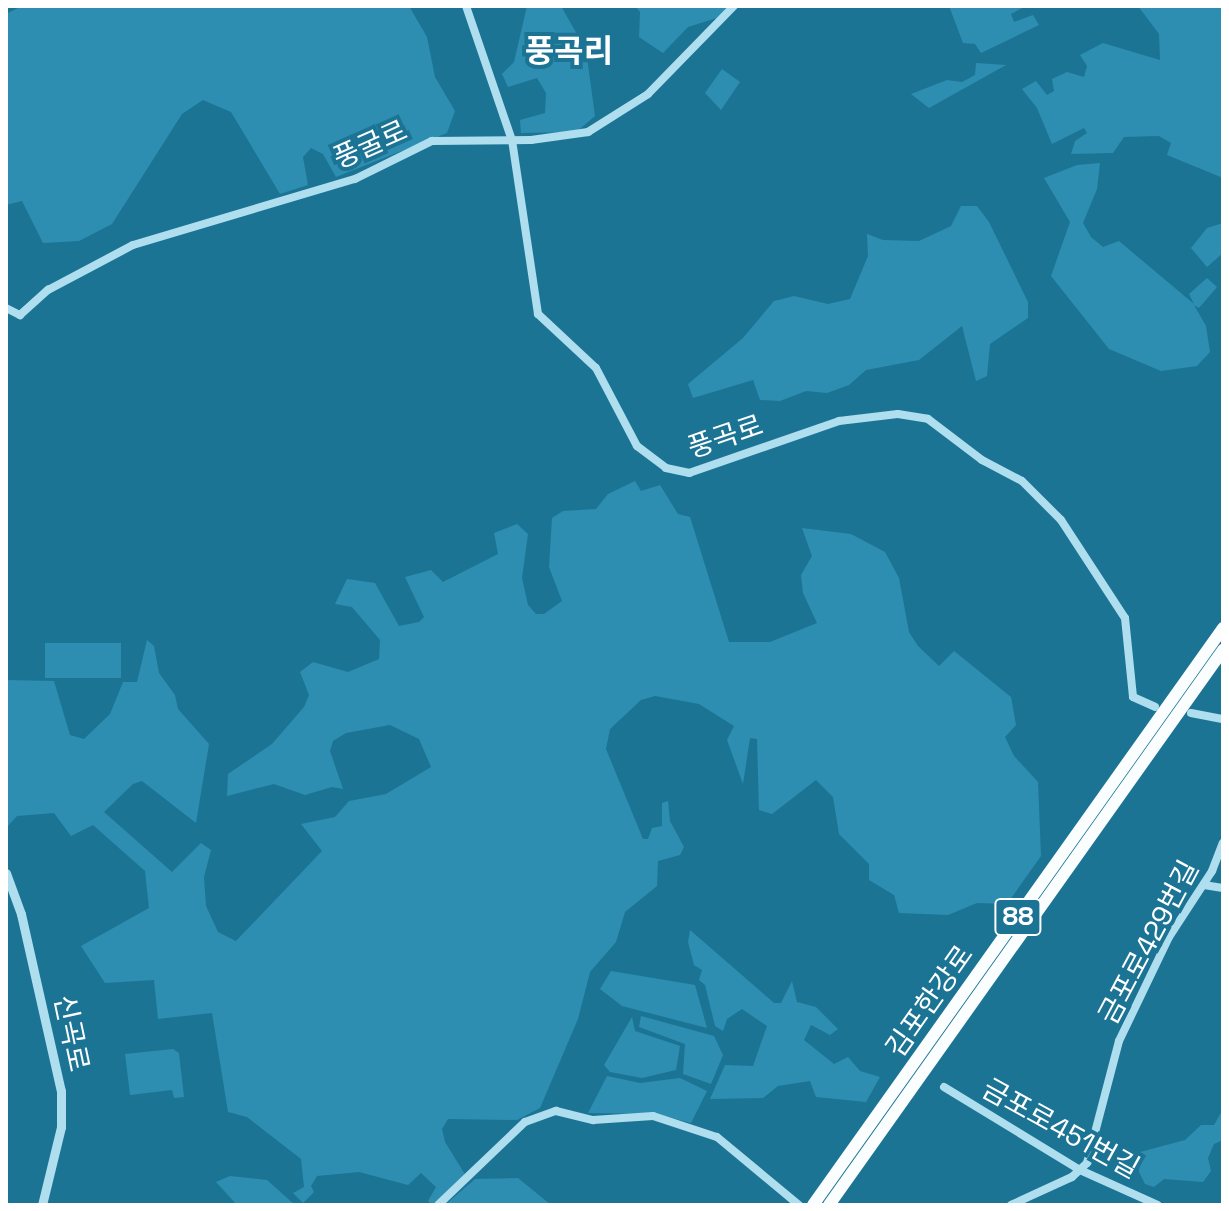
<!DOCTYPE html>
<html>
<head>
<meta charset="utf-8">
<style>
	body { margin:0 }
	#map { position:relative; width:1229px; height:1211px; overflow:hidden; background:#1c7495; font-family:"Space Grotesk","Noto Sans KR",sans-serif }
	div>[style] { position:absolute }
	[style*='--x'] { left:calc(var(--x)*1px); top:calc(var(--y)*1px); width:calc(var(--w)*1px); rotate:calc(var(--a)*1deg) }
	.green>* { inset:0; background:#2d8eb1; transform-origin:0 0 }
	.minor>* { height:8px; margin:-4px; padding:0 4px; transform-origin:4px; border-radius:4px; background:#afdeef }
	.tertiary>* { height:9px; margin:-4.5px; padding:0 4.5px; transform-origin:4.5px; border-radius:4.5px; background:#afdeef }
	.trunk>* { height:12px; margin:-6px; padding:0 6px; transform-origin:6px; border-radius:6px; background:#fbfeff }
	span { translate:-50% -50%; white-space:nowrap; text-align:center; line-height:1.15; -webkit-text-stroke:8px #1c7495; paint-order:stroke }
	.shield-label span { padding:2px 6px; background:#1c7495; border:2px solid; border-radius:6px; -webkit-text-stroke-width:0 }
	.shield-label { font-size:26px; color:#fff; font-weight:700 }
	.street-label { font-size:28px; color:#fff }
	.quarter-label { font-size:32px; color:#fff; font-weight:700 }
	.frame { position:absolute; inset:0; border:8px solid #fff; pointer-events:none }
</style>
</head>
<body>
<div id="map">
	<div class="green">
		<i style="clip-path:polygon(22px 6px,409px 6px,427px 37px,435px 77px,455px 111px,447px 133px,336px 177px,323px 154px,311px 148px,303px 157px,308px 185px,280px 194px,231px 112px,203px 100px,182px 114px,112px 224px,79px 241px,43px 243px,22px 201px,6px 205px,6px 14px)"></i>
		<i style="clip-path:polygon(527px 6px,561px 6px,586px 50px,595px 116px,576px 132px,521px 133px,520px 120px,545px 113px,546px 93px,537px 78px,508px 87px,502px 74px,514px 62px)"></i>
		<i style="clip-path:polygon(635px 6px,731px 6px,720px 17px,688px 27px,663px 53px,639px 37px,640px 12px)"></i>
		<i style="clip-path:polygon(949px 6px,1026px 6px,1011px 14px,1014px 22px,1033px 15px,1039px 25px,981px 53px,975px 44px,963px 43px)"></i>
		<i style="clip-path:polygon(1138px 6px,1223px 6px,1223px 178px,1167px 155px,1171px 143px,1159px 136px,1124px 137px,1113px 153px,1071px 154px,1075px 141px,1087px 133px,1084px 128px,1052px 144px,1037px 108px,1022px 89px,1036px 81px,1047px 95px,1054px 91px,1052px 79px,1067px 72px,1084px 77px,1087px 66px,1080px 55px,1103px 43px,1160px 60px,1159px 34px)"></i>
		<i style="clip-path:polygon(976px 63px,1006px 65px,929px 108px,911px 94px,947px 80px,962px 82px,975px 75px)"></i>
		<i style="clip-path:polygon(722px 69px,740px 82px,721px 110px,705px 93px)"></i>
		<i style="clip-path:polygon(1100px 163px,1097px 189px,1083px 223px,1091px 237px,1103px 247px,1119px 241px,1194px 304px,1189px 294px,1207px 278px,1217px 287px,1199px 308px,1194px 305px,1206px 326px,1210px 352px,1197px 366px,1161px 371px,1109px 349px,1051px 276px,1070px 222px,1044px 178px,1077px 165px)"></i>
		<i style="clip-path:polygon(961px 206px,977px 206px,989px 222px,1028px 302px,1028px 318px,990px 344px,987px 376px,976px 381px,962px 326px,919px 360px,866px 370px,849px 385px,827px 393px,806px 391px,780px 401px,760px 400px,753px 380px,693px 398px,688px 384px,743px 338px,774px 301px,794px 296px,828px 304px,850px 299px,868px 256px,867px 234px,883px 240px,919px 241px,951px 226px)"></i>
		<i style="clip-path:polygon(1223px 223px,1223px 253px,1207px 267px,1191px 248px,1207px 228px)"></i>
		<i style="clip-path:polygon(635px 481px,641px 491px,660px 485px,678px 514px,690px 517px,729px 642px,770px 642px,817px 623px,803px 593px,801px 575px,812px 556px,802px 528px,851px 534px,885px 552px,899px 578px,909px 632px,918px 646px,939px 666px,954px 651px,1011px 697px,1016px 725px,1005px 737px,1014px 756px,1038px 782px,1041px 856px,1007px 904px,977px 903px,948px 915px,899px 913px,894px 895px,869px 880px,869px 864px,839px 834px,833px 797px,816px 780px,772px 814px,759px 810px,757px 739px,750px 738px,743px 784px,727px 740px,734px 726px,699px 704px,655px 696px,641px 700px,610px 729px,606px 749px,643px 839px,648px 839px,652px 828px,662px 826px,662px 803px,668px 801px,670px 821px,684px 847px,680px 855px,658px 861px,657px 886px,625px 912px,616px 942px,590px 972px,578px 1019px,540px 1108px,517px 1120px,448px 1119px,442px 1129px,445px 1142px,466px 1176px,432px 1205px,428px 1201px,436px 1187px,421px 1173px,408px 1185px,359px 1172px,317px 1176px,311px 1186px,314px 1192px,303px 1203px,293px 1193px,304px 1187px,301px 1159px,247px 1117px,228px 1112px,212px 1013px,158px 1019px,154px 980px,105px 983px,81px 946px,149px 908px,145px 871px,93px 825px,71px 836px,54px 813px,17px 816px,6px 828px,6px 680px,54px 681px,70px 735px,84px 739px,110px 714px,123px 682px,137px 682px,147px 640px,154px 646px,159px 673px,175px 695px,178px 709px,209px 744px,196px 823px,142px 781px,133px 784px,104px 812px,172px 872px,201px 843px,211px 850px,204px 877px,206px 906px,218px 932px,236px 941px,322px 851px,301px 824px,335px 817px,349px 801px,386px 794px,431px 767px,419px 739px,390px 725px,346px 733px,333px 741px,330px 751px,343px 789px,332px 787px,305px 795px,274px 784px,227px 796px,228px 774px,272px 744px,304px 707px,309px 695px,300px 672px,313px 662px,348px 672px,379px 659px,380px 640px,352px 607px,335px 604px,347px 579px,375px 583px,399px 626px,419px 622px,424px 617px,405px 577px,431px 570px,443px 582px,498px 554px,494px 533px,517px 524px,528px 534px,522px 578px,528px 605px,536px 614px,544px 614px,562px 601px,549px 567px,552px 518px,563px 511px,596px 509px,608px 494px)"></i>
		<i style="left:45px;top:643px;width:76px;height:35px"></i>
		<i style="clip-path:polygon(690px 930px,774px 1003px,781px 1003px,792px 981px,797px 1002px,816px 1007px,838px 1029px,830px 1035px,811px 1025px,804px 1040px,834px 1064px,848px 1057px,860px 1071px,880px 1077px,866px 1102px,816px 1097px,810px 1081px,778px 1086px,763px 1098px,710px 1099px,725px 1065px,753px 1066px,767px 1026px,742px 1009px,727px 1019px,723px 1031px,715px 1026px,705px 985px,699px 980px,702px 970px,694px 965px,688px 942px)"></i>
		<i style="clip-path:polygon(611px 971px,695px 985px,707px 1028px,622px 1006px,600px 989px)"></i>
		<i style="clip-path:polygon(641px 1016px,714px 1036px,723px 1055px,711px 1084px,683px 1074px,685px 1044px,639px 1027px)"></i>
		<i style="clip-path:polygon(632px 1017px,635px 1031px,680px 1046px,676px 1070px,642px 1078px,610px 1072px,604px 1065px)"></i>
		<i style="clip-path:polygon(173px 1049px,179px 1053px,184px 1097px,174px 1098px,172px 1090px,130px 1095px,125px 1054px)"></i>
		<i style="clip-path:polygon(607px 1076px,640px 1083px,680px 1078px,707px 1091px,691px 1123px,656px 1114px,588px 1113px)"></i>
		<i style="clip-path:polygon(1223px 1109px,1223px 1140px,1214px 1144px,1208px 1158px,1211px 1171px,1203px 1182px,1164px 1179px,1154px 1187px,1145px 1184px,1139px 1172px,1140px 1152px,1185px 1140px,1201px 1125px,1214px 1125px)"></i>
		<i style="clip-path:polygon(230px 1176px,267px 1180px,295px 1205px,237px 1205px,216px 1182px)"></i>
		<i style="clip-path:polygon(518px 1178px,551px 1205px,445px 1205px,475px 1179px)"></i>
	</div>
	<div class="minor">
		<i style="--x:466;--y:6;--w:142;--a:71.1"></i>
		<i style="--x:512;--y:140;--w:176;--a:81.5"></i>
		<i style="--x:538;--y:314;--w:79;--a:43"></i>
		<i style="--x:596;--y:368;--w:88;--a:62.3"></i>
		<i style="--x:637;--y:446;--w:36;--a:37"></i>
		<i style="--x:666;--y:468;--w:24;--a:12"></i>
		<i style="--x:689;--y:473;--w:159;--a:-19.1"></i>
		<i style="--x:839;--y:421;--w:59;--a:-6.8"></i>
		<i style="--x:898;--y:414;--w:30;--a:9"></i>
		<i style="--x:928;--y:419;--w:68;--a:37.2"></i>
		<i style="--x:982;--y:460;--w:45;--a:27.7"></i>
		<i style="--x:1022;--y:481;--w:55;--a:45"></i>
		<i style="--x:1061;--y:520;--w:117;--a:56.9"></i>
		<i style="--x:1125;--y:618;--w:79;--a:84.2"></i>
		<i style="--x:1133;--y:697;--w:24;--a:24"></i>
		<i style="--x:6;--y:308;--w:16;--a:27"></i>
		<i style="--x:20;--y:315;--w:38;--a:-42"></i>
		<i style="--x:48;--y:290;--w:96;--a:-27.9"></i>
		<i style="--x:133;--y:245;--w:232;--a:-16.6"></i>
		<i style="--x:355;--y:179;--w:86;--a:-26.3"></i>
		<i style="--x:432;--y:141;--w:99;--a:-0.6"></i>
		<i style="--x:531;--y:140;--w:58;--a:-8"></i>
		<i style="--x:588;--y:132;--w:71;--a:-32.3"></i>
		<i style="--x:648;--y:94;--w:123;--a:-45.7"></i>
		<i style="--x:1191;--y:713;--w:33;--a:11"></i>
		<i style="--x:1204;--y:885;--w:19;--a:9"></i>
		<i style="--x:944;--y:1087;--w:159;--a:31.4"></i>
		<i style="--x:1080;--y:1170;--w:85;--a:24.2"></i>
		<i style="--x:438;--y:1205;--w:120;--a:-43.7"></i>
		<i style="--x:525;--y:1122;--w:33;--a:-20"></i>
		<i style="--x:556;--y:1111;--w:38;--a:14"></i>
		<i style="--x:593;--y:1120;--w:60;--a:-3.8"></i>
		<i style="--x:653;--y:1116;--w:67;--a:18.2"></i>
		<i style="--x:717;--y:1137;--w:107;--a:39.7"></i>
		<i style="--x:1011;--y:1205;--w:67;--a:-24.7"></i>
		<i style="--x:1072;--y:1177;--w:21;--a:-43"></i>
		<i style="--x:1087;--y:1163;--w:126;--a:-75.3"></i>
		<i style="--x:1119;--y:1041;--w:115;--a:-64.3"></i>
		<i style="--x:1169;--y:937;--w:79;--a:-56.9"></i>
		<i style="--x:1212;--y:871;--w:30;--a:-69"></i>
	</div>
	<div class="tertiary">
		<i style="--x:6;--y:873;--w:44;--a:69.9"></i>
		<i style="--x:21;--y:914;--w:181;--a:77.3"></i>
		<i style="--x:61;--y:1091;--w:36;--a:90"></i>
		<i style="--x:61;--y:1127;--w:80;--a:103.7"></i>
	</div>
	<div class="trunk">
		<i style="--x:813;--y:1205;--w:708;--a:-54.6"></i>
		<i style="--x:829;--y:1205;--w:681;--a:-54.63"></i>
	</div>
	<div class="shield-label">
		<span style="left:1018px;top:917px">88</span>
	</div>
	<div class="street-label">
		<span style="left:370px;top:144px;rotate:-24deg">풍굴로</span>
		<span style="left:725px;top:436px;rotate:-19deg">풍곡로</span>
		<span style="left:1148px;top:942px;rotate:-62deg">금포로429번길</span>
		<span style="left:929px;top:1001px;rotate:-55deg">김포한강로</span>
		<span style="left:72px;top:1033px;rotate:78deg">신곡로</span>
		<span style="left:1061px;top:1128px;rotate:29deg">금포로451번길</span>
	</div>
	<div class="quarter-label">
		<span style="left:569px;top:51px">풍곡리</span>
	</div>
	<div class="frame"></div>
</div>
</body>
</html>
